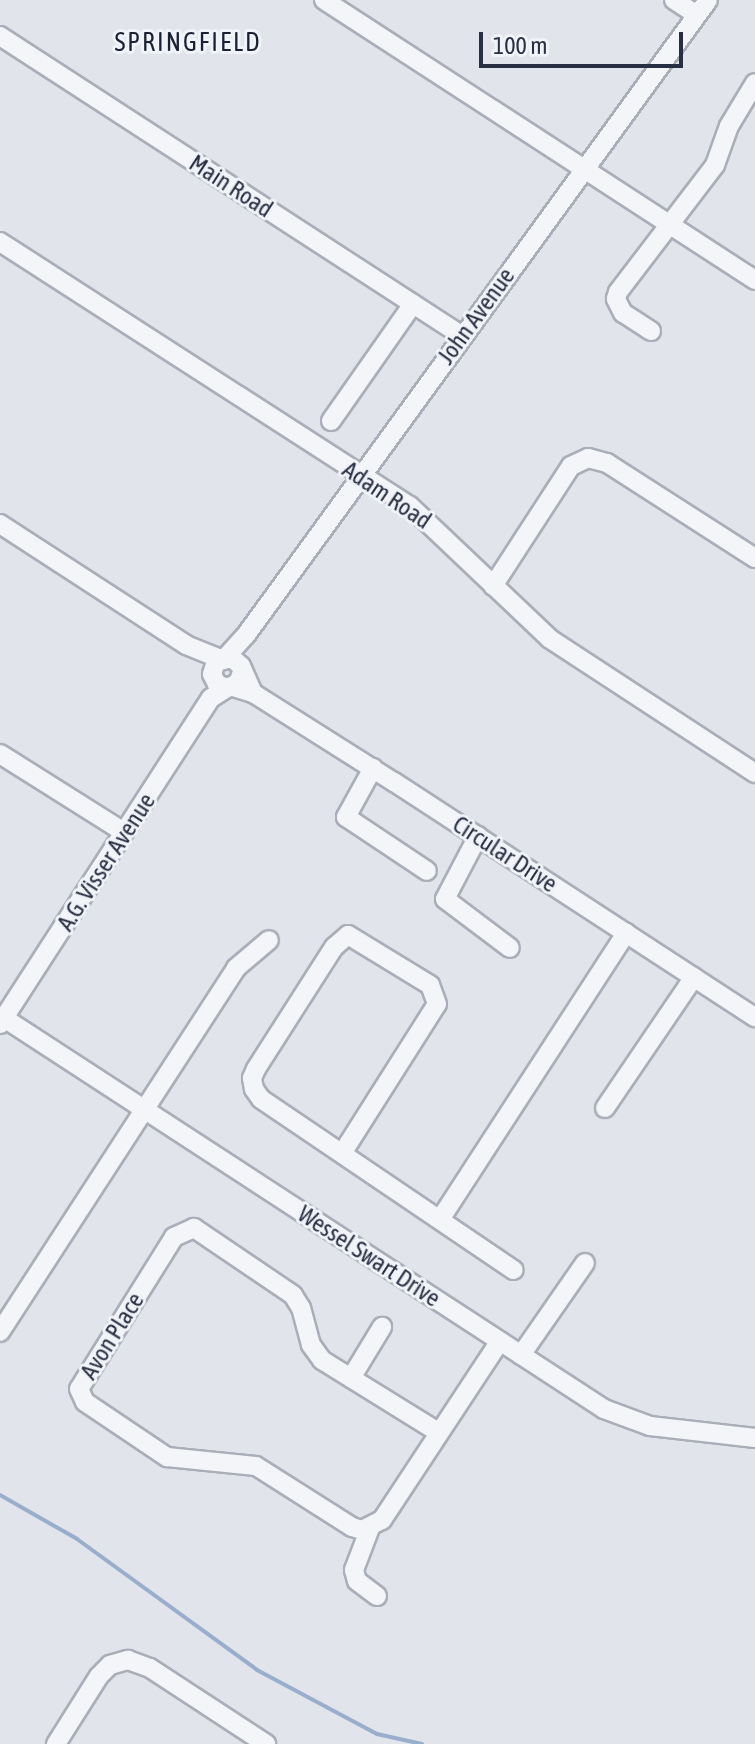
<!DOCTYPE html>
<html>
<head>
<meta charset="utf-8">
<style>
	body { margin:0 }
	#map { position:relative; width:755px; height:1744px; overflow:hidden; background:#e1e4ea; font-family:"Asap Condensed",sans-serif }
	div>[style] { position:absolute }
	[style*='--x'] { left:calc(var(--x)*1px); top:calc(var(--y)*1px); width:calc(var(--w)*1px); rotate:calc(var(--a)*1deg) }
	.stream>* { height:4px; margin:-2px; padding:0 2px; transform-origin:2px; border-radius:2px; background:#99aecd }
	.roads { filter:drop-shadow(2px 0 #aaaeb8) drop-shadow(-2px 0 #aaaeb8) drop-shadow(0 2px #aaaeb8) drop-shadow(0 -2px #aaaeb8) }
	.minor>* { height:18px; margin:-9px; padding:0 9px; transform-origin:9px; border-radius:9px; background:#f4f5f8 }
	span { translate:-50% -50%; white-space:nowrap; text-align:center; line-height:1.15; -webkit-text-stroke:6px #f0f3f8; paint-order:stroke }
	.street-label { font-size:24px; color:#282f43 }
	.neighbourhood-label { font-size:26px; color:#1a2134; letter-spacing:2px }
	.scale { position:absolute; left:479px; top:32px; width:204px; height:36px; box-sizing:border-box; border:4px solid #282f43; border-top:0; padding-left:10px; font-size:24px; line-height:28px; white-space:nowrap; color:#282f43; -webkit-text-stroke:6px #f0f3f8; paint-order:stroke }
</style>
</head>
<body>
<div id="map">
	<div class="stream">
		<i style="--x:0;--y:1495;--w:89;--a:29.7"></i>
		<i style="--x:77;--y:1539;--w:223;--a:36"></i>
		<i style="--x:257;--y:1670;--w:136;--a:28.1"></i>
		<i style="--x:377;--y:1734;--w:46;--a:12.5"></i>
	</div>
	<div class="roads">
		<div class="minor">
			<i style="--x:324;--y:0;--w:514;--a:33.01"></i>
			<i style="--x:674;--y:0;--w:27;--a:33"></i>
			<i style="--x:0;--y:36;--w:549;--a:32.97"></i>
			<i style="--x:0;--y:242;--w:488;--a:32.8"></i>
			<i style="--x:410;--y:506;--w:193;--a:43.5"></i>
			<i style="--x:550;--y:639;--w:245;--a:33.2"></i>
			<i style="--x:651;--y:331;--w:33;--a:-147"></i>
			<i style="--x:623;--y:313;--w:16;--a:-117"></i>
			<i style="--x:616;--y:299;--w:7;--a:-74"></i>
			<i style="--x:618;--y:292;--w:160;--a:-52.6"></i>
			<i style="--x:715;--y:165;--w:41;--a:-70.3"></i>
			<i style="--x:729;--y:126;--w:50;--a:-58.8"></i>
			<i style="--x:331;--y:421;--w:143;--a:-55"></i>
			<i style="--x:0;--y:524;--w:222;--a:33"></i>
			<i style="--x:186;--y:645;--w:37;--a:22"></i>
			<i style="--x:493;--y:586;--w:143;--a:-57"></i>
			<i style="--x:571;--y:466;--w:19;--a:-25"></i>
			<i style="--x:588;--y:458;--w:20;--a:15"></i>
			<i style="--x:607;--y:463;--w:176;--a:32.7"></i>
			<i style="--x:226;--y:657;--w:30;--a:-48"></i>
			<i style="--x:246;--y:635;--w:785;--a:-53.96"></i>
			<i style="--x:242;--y:672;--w:12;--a:110"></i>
			<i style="--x:238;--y:683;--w:12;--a:156"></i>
			<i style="--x:227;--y:688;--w:11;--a:-158"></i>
			<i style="--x:217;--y:684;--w:11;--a:-117"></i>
			<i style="--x:212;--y:674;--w:13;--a:-72"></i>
			<i style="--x:216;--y:662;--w:16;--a:-14"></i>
			<i style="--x:232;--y:658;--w:12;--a:42"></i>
			<i style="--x:241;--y:666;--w:30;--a:66"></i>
			<i style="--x:233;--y:687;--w:21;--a:17"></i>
			<i style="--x:253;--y:693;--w:167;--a:32.3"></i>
			<i style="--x:394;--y:782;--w:431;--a:33.1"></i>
			<i style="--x:0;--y:754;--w:146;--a:32.2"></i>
			<i style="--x:373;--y:768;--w:56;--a:118.9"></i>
			<i style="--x:346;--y:817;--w:97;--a:33.7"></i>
			<i style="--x:478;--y:836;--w:71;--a:117.6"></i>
			<i style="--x:445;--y:899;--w:81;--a:37"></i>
			<i style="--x:4;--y:1018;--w:716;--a:33.09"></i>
			<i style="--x:604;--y:1409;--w:49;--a:20.3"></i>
			<i style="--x:650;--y:1426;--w:106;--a:6.5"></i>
			<i style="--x:0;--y:1024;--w:388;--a:-57.1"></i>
			<i style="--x:211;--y:698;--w:19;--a:-32"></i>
			<i style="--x:605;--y:1108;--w:158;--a:-55.8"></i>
			<i style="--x:343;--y:1152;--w:175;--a:-57.6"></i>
			<i style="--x:437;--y:1004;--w:20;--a:-110"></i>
			<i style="--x:430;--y:985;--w:96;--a:-148.6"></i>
			<i style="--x:348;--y:935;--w:18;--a:139"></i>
			<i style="--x:334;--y:947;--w:145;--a:122.6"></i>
			<i style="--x:256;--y:1069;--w:10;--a:114"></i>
			<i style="--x:252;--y:1078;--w:11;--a:80"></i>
			<i style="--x:254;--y:1089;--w:12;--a:55"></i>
			<i style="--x:261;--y:1099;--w:305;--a:34.1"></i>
			<i style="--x:441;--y:1218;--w:340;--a:-57"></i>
			<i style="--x:0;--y:1332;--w:434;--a:-57"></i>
			<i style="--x:236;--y:968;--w:43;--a:-40.3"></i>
			<i style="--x:521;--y:1355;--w:112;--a:-55.2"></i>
			<i style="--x:351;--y:1378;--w:60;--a:-58.7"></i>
			<i style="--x:438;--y:1432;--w:137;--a:-148.2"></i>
			<i style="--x:322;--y:1360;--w:19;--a:-126"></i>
			<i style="--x:311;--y:1345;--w:38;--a:-105"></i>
			<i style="--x:301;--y:1308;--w:15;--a:-122"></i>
			<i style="--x:293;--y:1295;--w:120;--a:-145.9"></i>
			<i style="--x:194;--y:1228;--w:22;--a:156"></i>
			<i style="--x:174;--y:1237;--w:179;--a:122"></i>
			<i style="--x:79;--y:1389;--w:14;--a:65"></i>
			<i style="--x:85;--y:1402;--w:99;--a:33.9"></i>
			<i style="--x:167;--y:1457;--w:89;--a:5.8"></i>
			<i style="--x:256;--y:1466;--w:114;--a:32.4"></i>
			<i style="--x:352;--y:1527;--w:10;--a:17"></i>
			<i style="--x:362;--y:1530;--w:22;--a:-27"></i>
			<i style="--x:382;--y:1520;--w:214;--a:-56.6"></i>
			<i style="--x:370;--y:1528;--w:45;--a:110.9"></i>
			<i style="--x:354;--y:1570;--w:11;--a:75"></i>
			<i style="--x:357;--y:1581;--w:25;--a:37"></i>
			<i style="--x:56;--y:1744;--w:80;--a:-57.7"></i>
			<i style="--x:99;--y:1676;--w:16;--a:-45"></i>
			<i style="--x:110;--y:1665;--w:19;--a:-16"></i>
			<i style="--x:128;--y:1660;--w:23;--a:20"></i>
			<i style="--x:150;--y:1668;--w:139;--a:33.2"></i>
		</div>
	</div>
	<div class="street-label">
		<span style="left:231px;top:186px;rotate:33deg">Main Road</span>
		<span style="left:476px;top:316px;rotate:-54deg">John Avenue</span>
		<span style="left:387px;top:495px;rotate:34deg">Adam Road</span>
		<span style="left:505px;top:854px;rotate:33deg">Circular Drive</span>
		<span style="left:106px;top:862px;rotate:-57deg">A.G. Visser Avenue</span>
		<span style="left:369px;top:1256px;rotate:33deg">Wessel Swart Drive</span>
		<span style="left:112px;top:1336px;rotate:-58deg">Avon Place</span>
	</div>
	<div class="neighbourhood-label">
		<span style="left:188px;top:43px">SPRINGFIELD</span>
	</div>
	<div class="scale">100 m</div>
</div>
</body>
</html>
